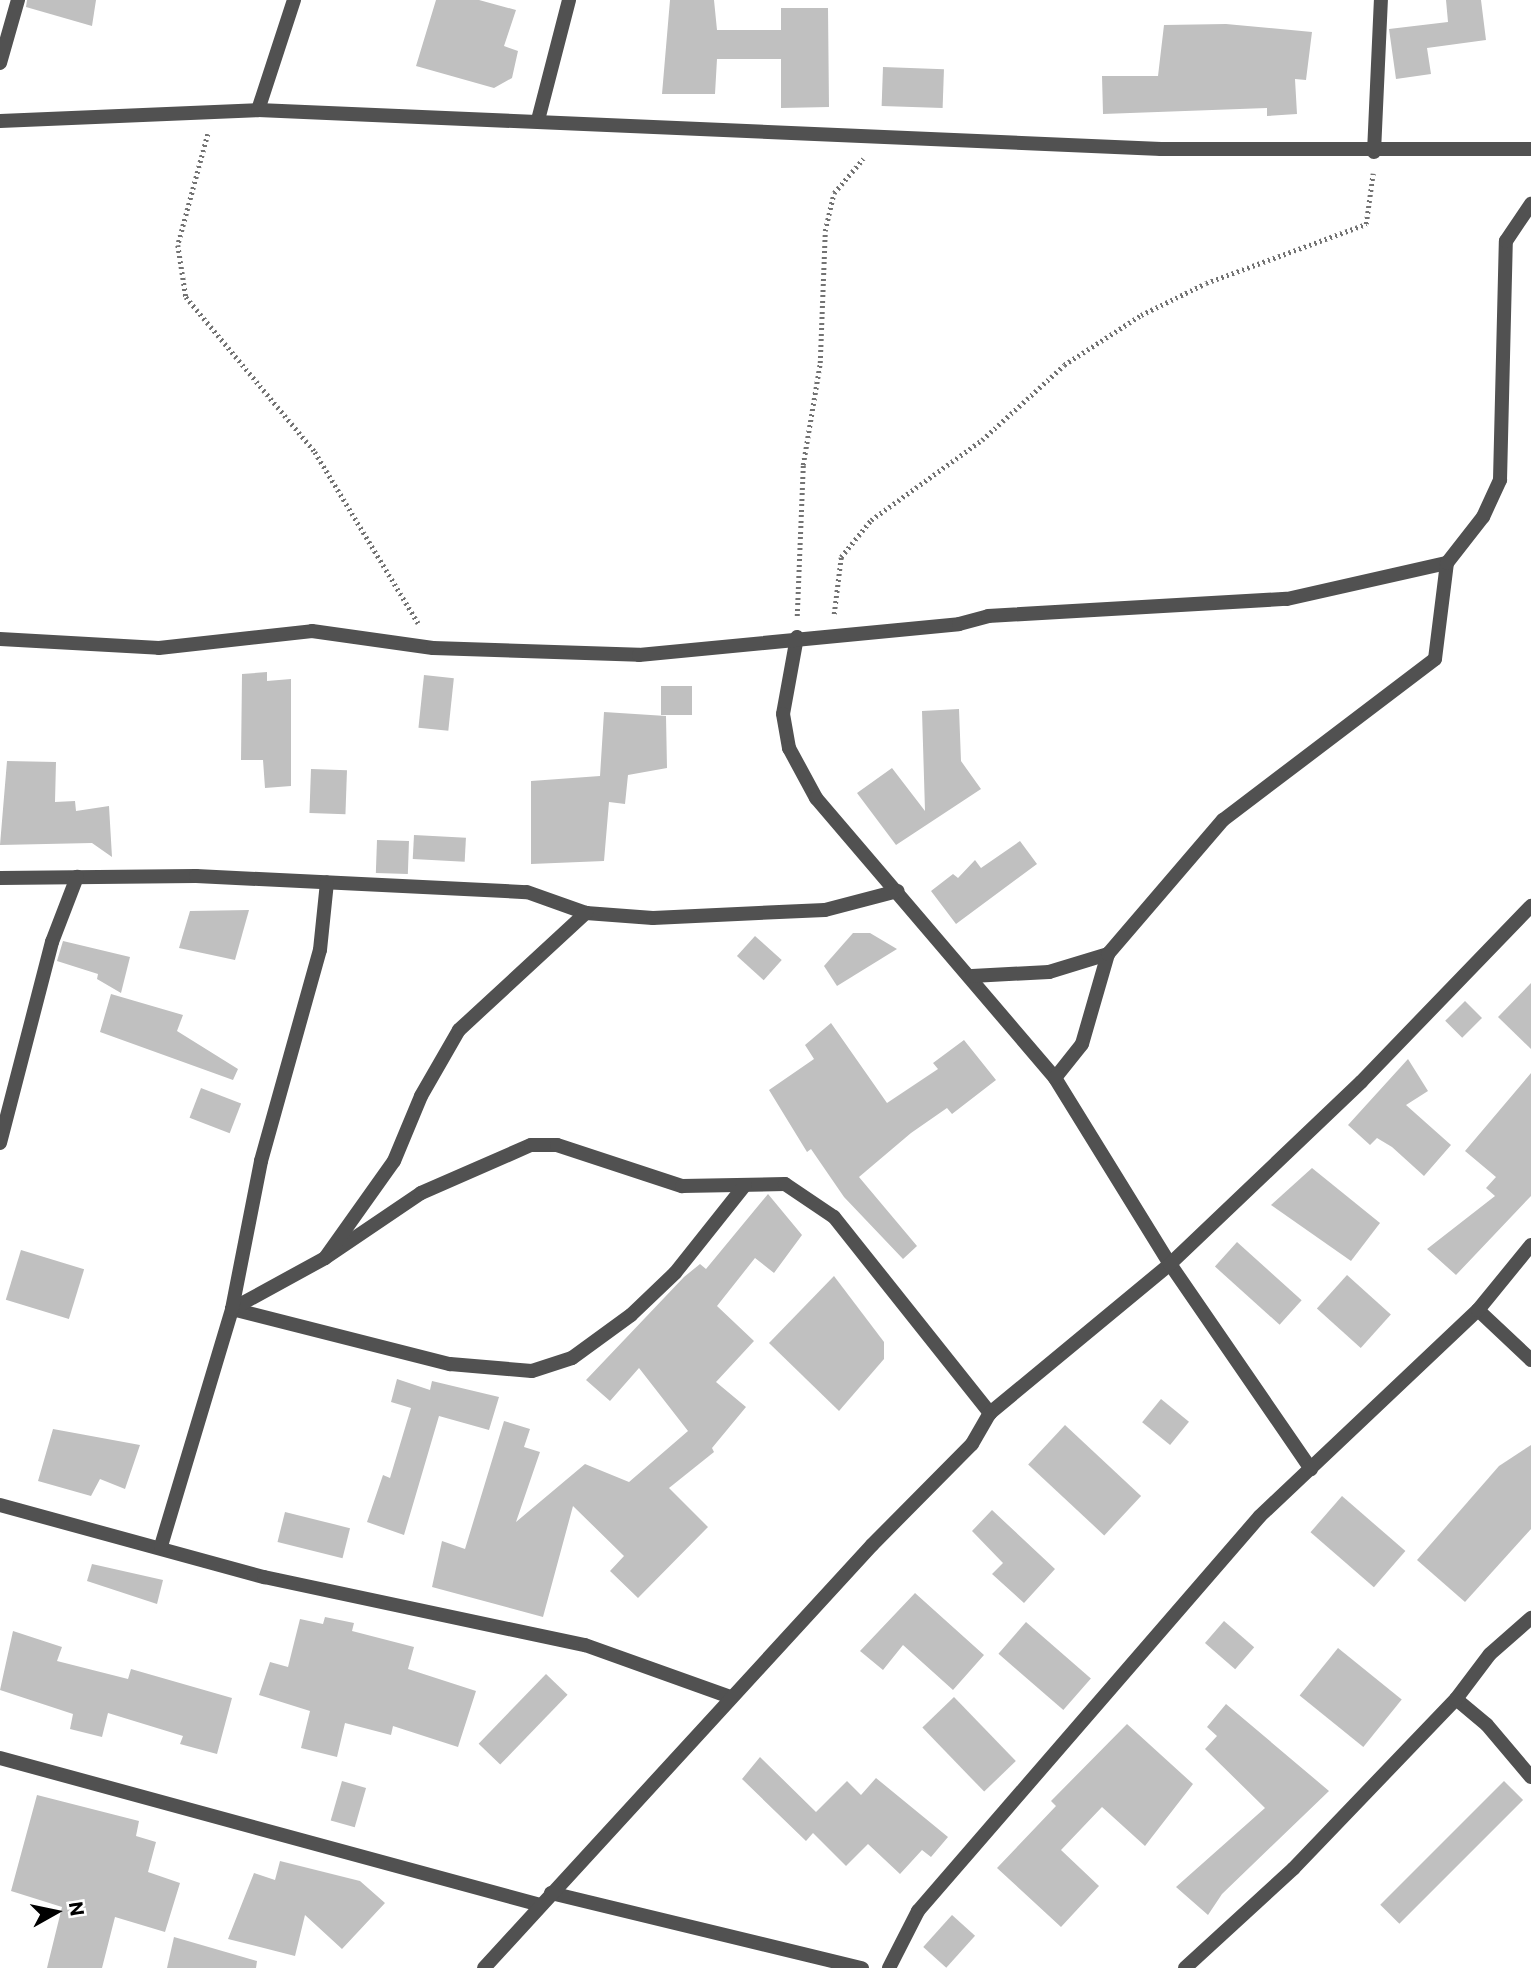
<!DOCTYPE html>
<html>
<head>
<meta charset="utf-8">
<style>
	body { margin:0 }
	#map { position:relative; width:1531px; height:1968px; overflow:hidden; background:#fff; font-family:Commissioner,sans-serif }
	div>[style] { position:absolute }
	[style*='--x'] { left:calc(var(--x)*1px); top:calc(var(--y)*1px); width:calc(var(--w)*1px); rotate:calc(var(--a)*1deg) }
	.building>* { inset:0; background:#c0c0c0; transform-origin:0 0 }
	.path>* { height:4.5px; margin-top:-2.25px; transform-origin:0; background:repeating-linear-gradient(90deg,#737373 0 2px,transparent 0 5.5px) }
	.minor>* { height:14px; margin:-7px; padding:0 7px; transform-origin:7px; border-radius:7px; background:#515151 }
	span { translate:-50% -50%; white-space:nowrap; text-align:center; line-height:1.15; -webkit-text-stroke:5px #fff; paint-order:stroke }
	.north { position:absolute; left:21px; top:1877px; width:70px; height:70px; -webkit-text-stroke:5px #fff; paint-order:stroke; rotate:81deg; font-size:19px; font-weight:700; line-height:28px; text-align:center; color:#000 }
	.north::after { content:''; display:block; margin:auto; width:24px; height:32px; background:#000; clip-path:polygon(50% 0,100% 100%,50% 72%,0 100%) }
</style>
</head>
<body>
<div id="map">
	<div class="building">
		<i style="clip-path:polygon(27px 0,96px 0,92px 26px,26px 7px)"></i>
		<i style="clip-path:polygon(436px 0,479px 0,516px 10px,504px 46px,518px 51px,512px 78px,494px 88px,416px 66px)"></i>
		<i style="clip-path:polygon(670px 0,714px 0,717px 30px,781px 30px,781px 8px,828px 8px,829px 107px,781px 108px,781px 59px,717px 59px,715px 94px,662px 94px)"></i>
		<i style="clip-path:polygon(1446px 0,1481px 0,1486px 40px,1427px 48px,1431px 74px,1396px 79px,1389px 29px,1448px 22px)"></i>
		<i style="clip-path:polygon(1226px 24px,1312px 32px,1306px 80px,1295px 79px,1297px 114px,1267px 116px,1267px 108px,1103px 114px,1102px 76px,1158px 76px,1164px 25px)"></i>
		<i style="left:883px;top:67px;width:61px;height:39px;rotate:2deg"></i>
		<i style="clip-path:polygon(267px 672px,267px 681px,291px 679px,291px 786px,265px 788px,263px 760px,241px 760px,242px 674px)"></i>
		<i style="left:424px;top:675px;width:30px;height:53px;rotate:6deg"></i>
		<i style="left:661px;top:686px;width:31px;height:29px"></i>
		<i style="clip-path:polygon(959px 709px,961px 761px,981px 789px,896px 845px,857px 793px,892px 768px,925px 811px,922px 711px)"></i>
		<i style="clip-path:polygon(604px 712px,666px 716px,667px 768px,628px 775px,625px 804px,609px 802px,604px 861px,531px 864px,531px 781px,600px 776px)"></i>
		<i style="clip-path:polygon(7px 761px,56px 762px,55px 802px,75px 801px,76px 811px,109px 806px,112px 857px,92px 843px,0 845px)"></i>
		<i style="left:311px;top:769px;width:36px;height:44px;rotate:2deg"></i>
		<i style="left:414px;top:835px;width:52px;height:24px;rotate:3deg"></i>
		<i style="left:377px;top:840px;width:32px;height:33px;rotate:2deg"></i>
		<i style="clip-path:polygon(1020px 841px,1037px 864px,956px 924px,931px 891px,953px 874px,958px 878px,975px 860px,981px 868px)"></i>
		<i style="clip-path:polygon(249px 910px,235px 960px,179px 948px,190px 911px)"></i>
		<i style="clip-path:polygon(853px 933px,870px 933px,897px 949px,837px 986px,824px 966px)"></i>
		<i style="left:755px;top:936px;width:36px;height:27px;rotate:42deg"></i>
		<i style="clip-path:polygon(63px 941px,130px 957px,121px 993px,97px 979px,98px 974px,57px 961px)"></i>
		<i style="clip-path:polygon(1531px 983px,1531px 1049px,1498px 1017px)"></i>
		<i style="clip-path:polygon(111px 994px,183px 1015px,177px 1031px,238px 1069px,233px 1080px,100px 1032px)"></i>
		<i style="left:1465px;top:1001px;width:24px;height:28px;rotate:45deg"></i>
		<i style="clip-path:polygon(831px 1023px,887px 1103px,938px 1069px,933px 1063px,964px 1040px,996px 1080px,952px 1114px,947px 1108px,911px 1133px,859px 1177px,917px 1246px,903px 1259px,844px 1197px,811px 1149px,807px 1152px,769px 1090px,814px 1059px,805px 1045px)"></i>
		<i style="clip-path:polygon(1408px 1059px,1428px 1091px,1406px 1105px,1451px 1145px,1424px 1176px,1392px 1147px,1377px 1138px,1370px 1145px,1348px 1125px)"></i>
		<i style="clip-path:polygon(1531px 1073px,1531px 1196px,1456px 1275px,1427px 1249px,1495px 1196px,1486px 1188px,1496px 1177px,1465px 1151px)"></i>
		<i style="left:201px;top:1088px;width:43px;height:32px;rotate:21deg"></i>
		<i style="clip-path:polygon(1312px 1168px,1380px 1223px,1351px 1261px,1271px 1205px)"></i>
		<i style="clip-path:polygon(768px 1194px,802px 1235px,774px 1273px,755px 1258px,717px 1306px,754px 1341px,716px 1382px,746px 1407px,712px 1448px,714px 1452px,669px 1488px,708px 1527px,638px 1598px,610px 1571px,624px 1556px,573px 1506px,543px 1617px,432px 1587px,442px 1541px,465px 1549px,504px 1421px,530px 1429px,524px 1447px,540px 1452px,516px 1522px,585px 1464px,629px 1482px,688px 1431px,639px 1368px,610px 1401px,586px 1380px,684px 1277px,700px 1264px,706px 1269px)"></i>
		<i style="left:1237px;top:1242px;width:87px;height:33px;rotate:42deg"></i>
		<i style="left:21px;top:1250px;width:66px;height:52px;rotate:17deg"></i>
		<i style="left:1347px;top:1275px;width:59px;height:45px;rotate:42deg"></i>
		<i style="clip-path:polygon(834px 1276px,884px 1342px,884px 1359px,839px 1411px,769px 1343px)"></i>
		<i style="clip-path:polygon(397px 1379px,430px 1390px,432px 1381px,499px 1397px,489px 1430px,439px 1416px,404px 1535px,367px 1522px,383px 1475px,390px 1478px,411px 1408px,391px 1402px)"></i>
		<i style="left:1161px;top:1399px;width:36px;height:30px;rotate:39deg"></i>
		<i style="left:1065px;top:1425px;width:104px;height:54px;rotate:43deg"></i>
		<i style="clip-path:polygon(53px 1429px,140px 1445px,125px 1489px,100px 1479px,91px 1496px,38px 1481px)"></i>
		<i style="clip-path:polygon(1531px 1445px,1531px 1529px,1465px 1602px,1417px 1560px,1499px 1466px)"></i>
		<i style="left:1342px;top:1496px;width:84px;height:48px;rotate:41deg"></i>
		<i style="clip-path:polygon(992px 1510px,1055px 1569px,1024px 1603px,992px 1574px,1003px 1563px,972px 1531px)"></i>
		<i style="left:285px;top:1512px;width:67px;height:31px;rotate:14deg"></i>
		<i style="clip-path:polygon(92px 1564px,163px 1580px,157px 1604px,87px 1581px)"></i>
		<i style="clip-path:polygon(915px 1593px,984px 1655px,953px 1690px,903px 1645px,883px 1670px,860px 1651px)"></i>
		<i style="clip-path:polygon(325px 1617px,354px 1623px,352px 1631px,414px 1647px,408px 1669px,476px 1691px,458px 1747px,393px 1726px,391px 1735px,345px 1723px,337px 1757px,301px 1748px,310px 1711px,259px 1695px,270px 1662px,288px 1667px,300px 1619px,323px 1624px)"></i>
		<i style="left:1224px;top:1621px;width:40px;height:29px;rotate:41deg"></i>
		<i style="left:1026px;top:1622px;width:86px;height:42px;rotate:41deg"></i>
		<i style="clip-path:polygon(13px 1631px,62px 1647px,57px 1661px,128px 1679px,131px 1669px,232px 1698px,217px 1754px,180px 1744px,183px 1736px,108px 1713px,102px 1737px,70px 1729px,73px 1714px,0 1690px)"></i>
		<i style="left:1338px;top:1648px;width:82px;height:61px;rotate:39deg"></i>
		<i style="left:546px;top:1674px;width:30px;height:97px;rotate:44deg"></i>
		<i style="left:954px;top:1697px;width:89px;height:44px;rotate:46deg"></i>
		<i style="clip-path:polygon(1226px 1704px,1329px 1791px,1222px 1894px,1208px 1915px,1176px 1887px,1265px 1808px,1205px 1749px,1217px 1736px,1207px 1727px)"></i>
		<i style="clip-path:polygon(1127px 1724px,1193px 1784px,1145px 1846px,1102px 1807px,1061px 1850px,1099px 1886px,1061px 1927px,997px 1868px,1056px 1806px,1051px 1801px)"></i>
		<i style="clip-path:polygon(760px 1757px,816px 1812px,847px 1781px,861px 1795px,876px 1778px,948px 1837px,931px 1857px,922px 1850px,900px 1874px,868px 1844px,846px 1866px,813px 1833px,806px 1841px,742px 1779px)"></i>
		<i style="left:342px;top:1781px;width:25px;height:41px;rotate:16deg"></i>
		<i style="left:1504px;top:1781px;width:27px;height:175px;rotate:45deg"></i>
		<i style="clip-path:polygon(37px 1795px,139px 1821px,136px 1836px,156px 1842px,148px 1872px,180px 1883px,165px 1932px,115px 1917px,102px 1968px,47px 1968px,62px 1907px,11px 1891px)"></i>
		<i style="clip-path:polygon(280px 1861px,360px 1881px,385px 1903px,342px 1949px,305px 1915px,295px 1956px,228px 1939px,254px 1873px,275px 1880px)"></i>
		<i style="left:952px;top:1915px;width:31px;height:43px;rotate:42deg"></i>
		<i style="clip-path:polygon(174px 1937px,257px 1961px,256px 1968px,167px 1968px)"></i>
	</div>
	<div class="path">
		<i style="--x:208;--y:134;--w:115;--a:105.1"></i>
		<i style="--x:178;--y:245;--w:53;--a:81.3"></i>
		<i style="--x:186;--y:297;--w:202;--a:50.2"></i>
		<i style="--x:315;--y:452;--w:200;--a:58.9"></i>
		<i style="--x:834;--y:614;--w:57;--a:-83"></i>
		<i style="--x:841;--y:557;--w:48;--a:-51"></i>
		<i style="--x:871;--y:520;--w:137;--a:-35.8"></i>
		<i style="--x:982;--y:440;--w:111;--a:-42.4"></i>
		<i style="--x:1064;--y:365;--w:92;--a:-33"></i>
		<i style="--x:1141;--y:315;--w:72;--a:-26.2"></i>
		<i style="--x:1206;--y:283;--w:171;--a:-20.2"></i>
		<i style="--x:1366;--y:224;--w:51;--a:-82.2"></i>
		<i style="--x:797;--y:616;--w:151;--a:-87.7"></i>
		<i style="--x:803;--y:465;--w:103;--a:-80.5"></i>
		<i style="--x:820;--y:363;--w:132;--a:-87.8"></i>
		<i style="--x:825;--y:231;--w:39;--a:-77"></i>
		<i style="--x:834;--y:193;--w:45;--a:-49.5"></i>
	</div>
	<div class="minor">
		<i style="--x:0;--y:63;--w:66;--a:-74.1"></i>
		<i style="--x:258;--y:110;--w:116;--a:-71.9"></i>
		<i style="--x:538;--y:120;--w:124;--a:-75.5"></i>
		<i style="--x:0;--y:121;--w:258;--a:-2.4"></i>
		<i style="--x:258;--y:110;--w:904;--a:2.47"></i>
		<i style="--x:1161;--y:149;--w:370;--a:0"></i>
		<i style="--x:1374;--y:152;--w:152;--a:-87.4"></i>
		<i style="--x:797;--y:637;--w:78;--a:100.3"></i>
		<i style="--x:783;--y:714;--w:35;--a:80"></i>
		<i style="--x:789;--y:748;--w:57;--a:61.6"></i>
		<i style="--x:816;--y:798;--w:368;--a:49.5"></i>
		<i style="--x:1055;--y:1078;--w:219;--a:58.3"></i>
		<i style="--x:1170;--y:1264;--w:249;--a:55.5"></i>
		<i style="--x:0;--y:639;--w:159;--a:3.2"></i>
		<i style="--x:159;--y:648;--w:154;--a:-6.3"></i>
		<i style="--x:312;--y:631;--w:122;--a:8"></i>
		<i style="--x:433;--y:648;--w:206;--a:1.9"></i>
		<i style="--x:639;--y:655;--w:321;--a:-5.5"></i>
		<i style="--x:959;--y:624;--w:30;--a:-15"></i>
		<i style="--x:988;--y:616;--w:299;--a:-3.3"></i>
		<i style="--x:1287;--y:599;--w:164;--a:-12.7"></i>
		<i style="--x:0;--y:878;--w:196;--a:-0.6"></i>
		<i style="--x:196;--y:876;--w:331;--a:2.8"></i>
		<i style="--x:527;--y:892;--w:63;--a:19.6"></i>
		<i style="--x:586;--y:913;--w:67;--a:4.3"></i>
		<i style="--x:653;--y:918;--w:172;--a:-2.7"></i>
		<i style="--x:825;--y:910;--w:75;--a:-14.6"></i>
		<i style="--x:972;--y:976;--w:77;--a:-3"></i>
		<i style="--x:1049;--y:972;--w:62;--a:-17"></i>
		<i style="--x:1055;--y:1078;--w:43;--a:-51.5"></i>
		<i style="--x:1082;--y:1044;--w:94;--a:-73.9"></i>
		<i style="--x:1108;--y:954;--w:177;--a:-49.4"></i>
		<i style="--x:1223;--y:820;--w:266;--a:-37.2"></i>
		<i style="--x:1435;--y:659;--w:97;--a:-82.9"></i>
		<i style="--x:1447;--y:563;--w:58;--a:-52"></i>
		<i style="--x:1483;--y:517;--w:41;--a:-65.3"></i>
		<i style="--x:1500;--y:480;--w:239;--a:-88.6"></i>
		<i style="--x:1506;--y:241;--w:45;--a:-56"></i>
		<i style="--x:0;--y:1143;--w:208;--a:-75.5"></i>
		<i style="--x:52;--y:942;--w:70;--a:-69"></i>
		<i style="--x:325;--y:1258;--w:116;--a:-34.1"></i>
		<i style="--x:421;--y:1193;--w:120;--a:-23.6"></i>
		<i style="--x:531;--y:1145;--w:26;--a:0"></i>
		<i style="--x:557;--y:1145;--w:132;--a:18.2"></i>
		<i style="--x:682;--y:1186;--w:103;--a:-1.1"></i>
		<i style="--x:785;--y:1184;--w:59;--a:34"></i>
		<i style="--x:834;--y:1217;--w:251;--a:51.5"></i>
		<i style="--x:232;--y:1309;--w:225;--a:14.2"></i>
		<i style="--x:450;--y:1364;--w:82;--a:4.9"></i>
		<i style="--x:532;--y:1371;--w:42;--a:-18"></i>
		<i style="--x:572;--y:1358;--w:73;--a:-36.1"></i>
		<i style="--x:631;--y:1315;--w:61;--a:-43.7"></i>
		<i style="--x:675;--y:1273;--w:112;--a:-51.5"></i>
		<i style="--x:232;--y:1309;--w:106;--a:-28.7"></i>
		<i style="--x:325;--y:1258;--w:119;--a:-54.6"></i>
		<i style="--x:394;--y:1161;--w:70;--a:-67.4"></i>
		<i style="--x:421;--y:1096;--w:76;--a:-60.1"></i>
		<i style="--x:459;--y:1030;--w:173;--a:-42.7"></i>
		<i style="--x:1478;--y:1310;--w:73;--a:43.3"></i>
		<i style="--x:0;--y:1505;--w:274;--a:15.3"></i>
		<i style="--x:264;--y:1577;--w:328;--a:12"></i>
		<i style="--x:585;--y:1645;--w:154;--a:19.7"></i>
		<i style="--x:161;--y:1546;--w:247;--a:-73.3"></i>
		<i style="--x:232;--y:1309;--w:151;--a:-78.9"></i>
		<i style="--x:261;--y:1161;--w:219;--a:-74.4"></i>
		<i style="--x:320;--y:950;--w:68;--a:-84.1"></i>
		<i style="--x:1456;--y:1699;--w:40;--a:40"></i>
		<i style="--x:1487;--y:1725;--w:68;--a:49.8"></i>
		<i style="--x:0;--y:1758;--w:560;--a:15.23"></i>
		<i style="--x:551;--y:1893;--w:320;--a:13.6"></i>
		<i style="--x:484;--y:1968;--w:574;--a:-47.47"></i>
		<i style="--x:872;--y:1545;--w:142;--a:-45.3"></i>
		<i style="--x:972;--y:1444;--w:36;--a:-60"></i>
		<i style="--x:990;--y:1413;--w:234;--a:-39.6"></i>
		<i style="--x:1170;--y:1264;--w:264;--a:-43.6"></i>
		<i style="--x:1361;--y:1082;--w:245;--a:-46"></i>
		<i style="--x:889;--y:1968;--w:64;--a:-63"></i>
		<i style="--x:918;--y:1911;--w:522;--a:-49.11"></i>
		<i style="--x:1260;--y:1516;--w:300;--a:-43.4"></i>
		<i style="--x:1478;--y:1310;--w:84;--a:-50.8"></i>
		<i style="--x:1185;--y:1968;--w:147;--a:-42.5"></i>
		<i style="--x:1293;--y:1869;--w:236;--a:-46.2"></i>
		<i style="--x:1456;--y:1699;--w:56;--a:-52.9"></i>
		<i style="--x:1490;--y:1654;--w:55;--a:-41.3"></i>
	</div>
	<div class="north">N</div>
</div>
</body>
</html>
